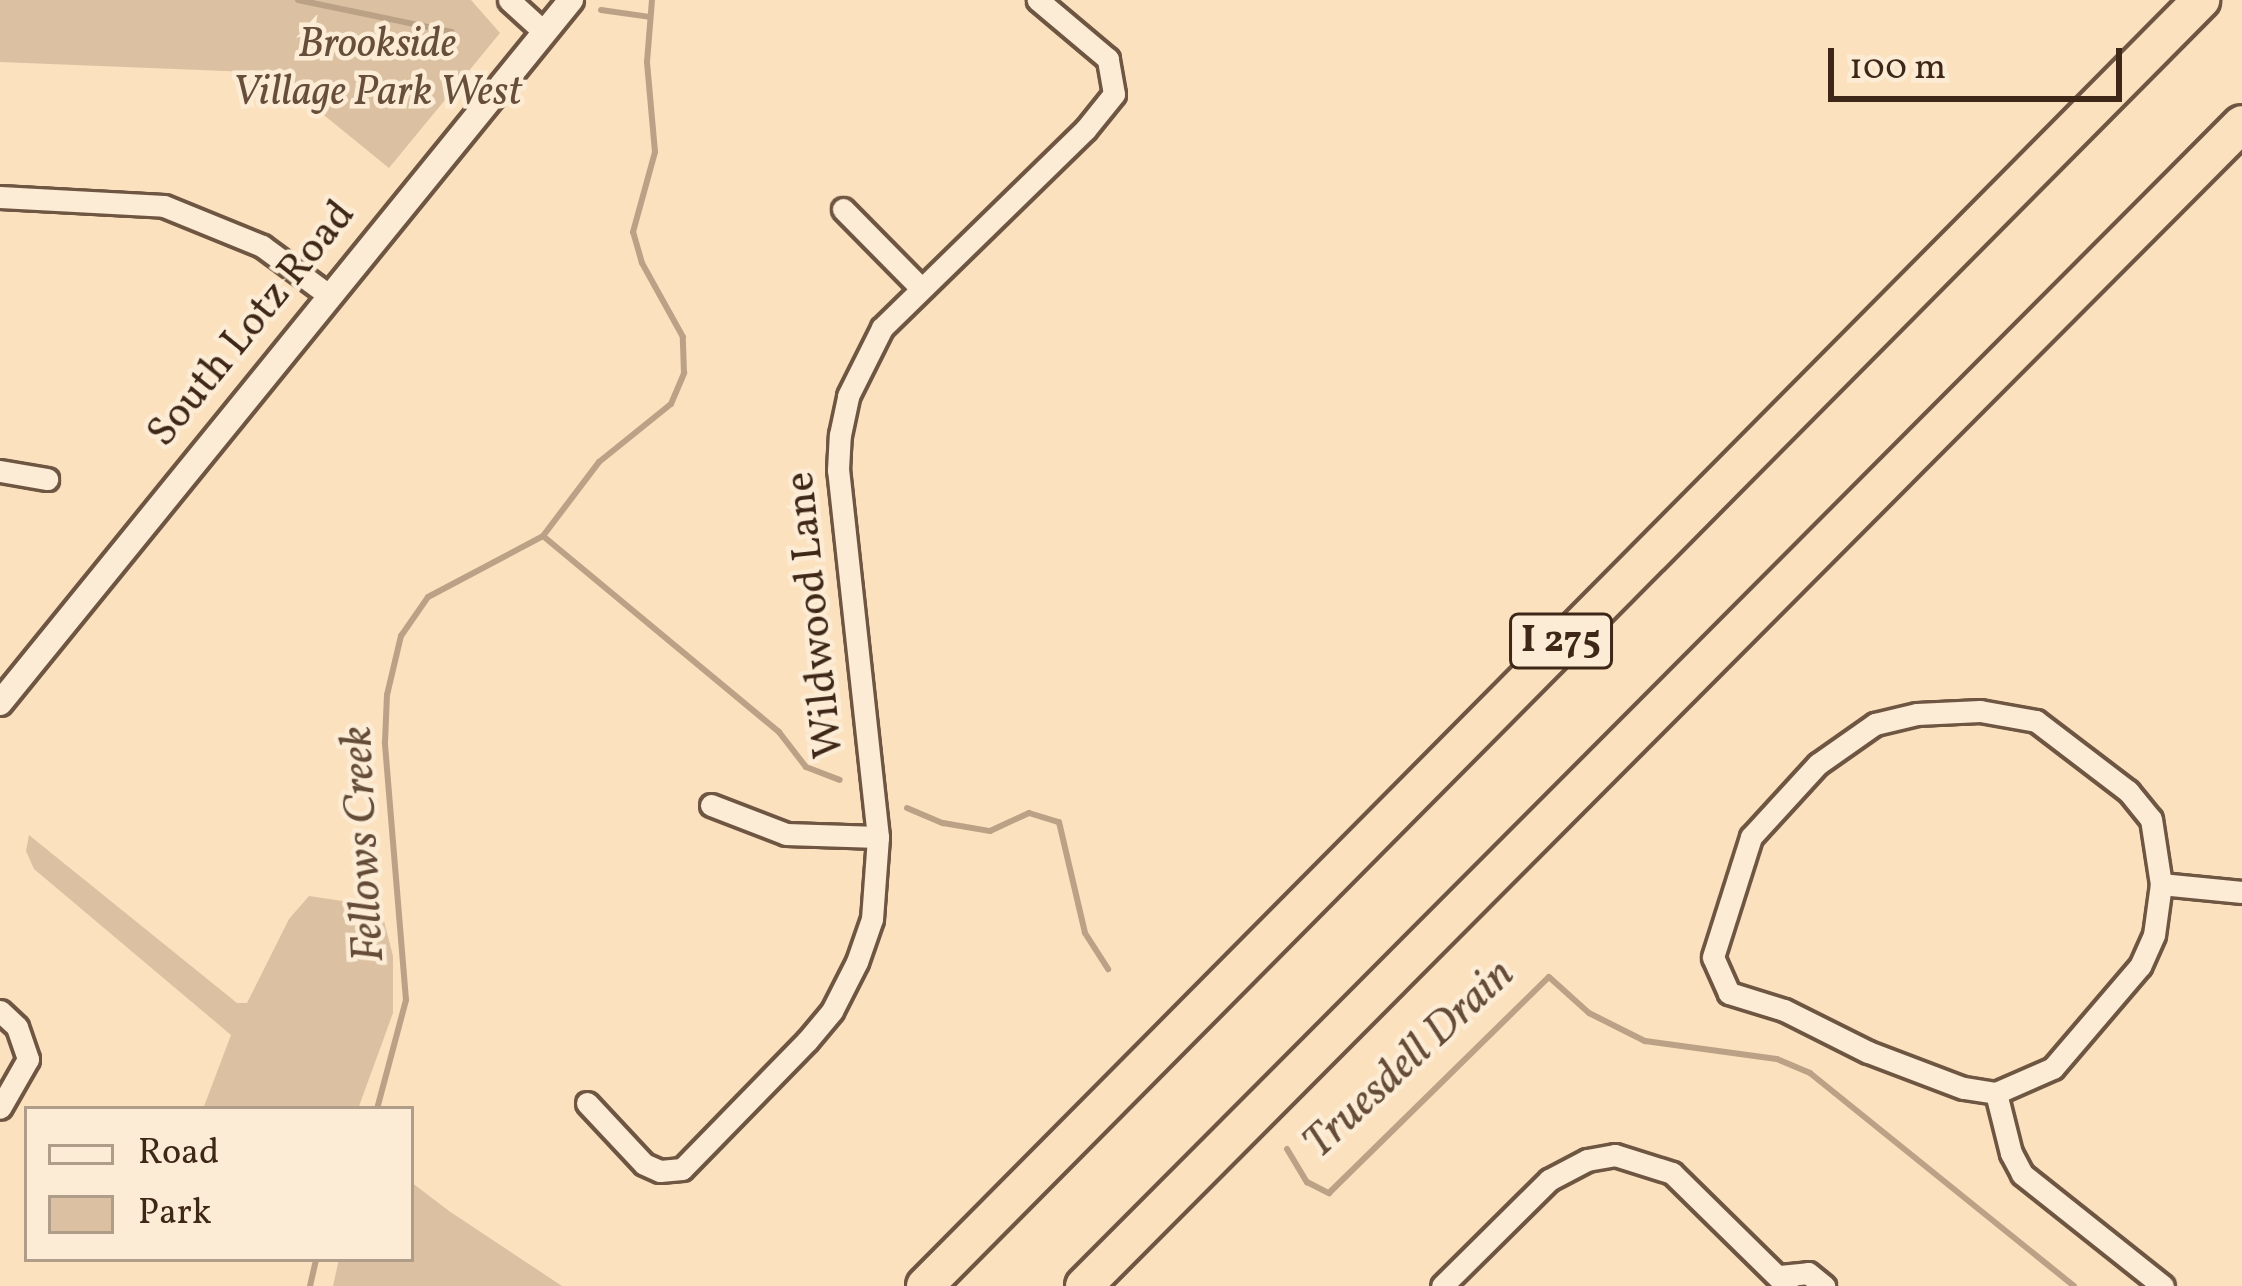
<!DOCTYPE html>
<html>
<head>
<meta charset="utf-8">
<style>
	body { margin:0 }
	#map { position:relative; width:2242px; height:1286px; overflow:hidden; background:#fbe1be; font-family:Vollkorn,serif }
	div>[style] { position:absolute }
	[style*='--x'] { left:calc(var(--x)*1px); top:calc(var(--y)*1px); width:calc(var(--w)*1px); rotate:calc(var(--a)*1deg) }
	.green>* { inset:0; background:#dbc1a2 }
	.stream>* { height:6px; margin:-3px; padding:0 3px; transform-origin:3px; border-radius:3px; background:#bba286 }
	.roads { filter:drop-shadow(3px 0 #6e5642) drop-shadow(-3px 0 #6e5642) drop-shadow(0 3px #6e5642) drop-shadow(0 -3px #6e5642) }
	.minor>* { height:21px; margin:-10.5px; padding:0 10.5px; transform-origin:10.5px; border-radius:10.5px; background:#fcecd5 }
	.tertiary>* { height:24px; margin:-12px; padding:0 12px; transform-origin:12px; border-radius:12px; background:#fcecd5 }
	.motorway>* { height:36px; margin:-18px; padding:0 18px; transform-origin:18px; border-radius:18px; background:#fbe1be }
	span { translate:-50% -50%; white-space:nowrap; text-align:center; line-height:1.15; -webkit-text-stroke:9px #fcecd5; paint-order:stroke }
	.shield-label span { padding:3px 9px; background:#fcecd5; border:3px solid; border-radius:9px; -webkit-text-stroke-width:0 }
	.shield-label { font-size:39px; color:#3f2718; font-weight:700 }
	.park-label { font-size:42px; color:#664e3a; font-style:italic }
	.street-label { font-size:42px; color:#3f2718 }
	.water-label { font-size:45px; color:#644c39; font-style:italic }
	.legend { position:absolute; left:24px; top:1106px; width:390px; height:156px; box-sizing:border-box; background:#fcecd5; border:3px solid #b09d89; margin:0; padding:15px 21px; list-style:none; font-size:36px; color:#3f2718 }
	.legend li { display:flex; align-items:center; gap:24px; height:60px }
	.legend b { width:60px; border:3px solid #b09d89 }
	.scale { position:absolute; left:1828px; top:48px; width:294px; height:54px; box-sizing:border-box; border:6px solid #3f2718; border-top:0; padding-left:15px; font-size:36px; line-height:42px; white-space:nowrap; color:#3f2718; -webkit-text-stroke:9px #fcecd5; paint-order:stroke }
</style>
</head>
<body>
<div id="map">
	<div class="green">
		<i style="clip-path:polygon(0 0,471px 0,500px 33px,389px 168px,272px 73px,0 62px)"></i>
		<i style="clip-path:polygon(29px 835px,237px 1003px,247px 1003px,289px 919px,309px 896px,369px 905px,384px 921px,393px 956px,393px 1013px,358px 1109px,203px 1109px,231px 1035px,34px 869px,26px 851px)"></i>
		<i style="clip-path:polygon(411px 1182px,449px 1211px,562px 1286px,333px 1286px,339px 1259px,411px 1259px)"></i>
	</div>
	<div class="stream">
		<i style="--x:298;--y:0;--w:157;--a:11.7"></i>
		<i style="--x:601;--y:10;--w:49;--a:8.1"></i>
		<i style="--x:543;--y:536;--w:307;--a:39.7"></i>
		<i style="--x:779;--y:732;--w:44;--a:52.4"></i>
		<i style="--x:806;--y:767;--w:36;--a:21"></i>
		<i style="--x:907;--y:808;--w:39;--a:23"></i>
		<i style="--x:943;--y:823;--w:48;--a:9.7"></i>
		<i style="--x:990;--y:831;--w:43;--a:-24.8"></i>
		<i style="--x:1029;--y:813;--w:31;--a:17"></i>
		<i style="--x:1059;--y:822;--w:114;--a:76.8"></i>
		<i style="--x:1085;--y:933;--w:43;--a:57.4"></i>
		<i style="--x:377;--y:1109;--w:113;--a:-75.1"></i>
		<i style="--x:406;--y:1000;--w:259;--a:-94.7"></i>
		<i style="--x:385;--y:742;--w:47;--a:-87.6"></i>
		<i style="--x:387;--y:695;--w:61;--a:-76.7"></i>
		<i style="--x:401;--y:636;--w:47;--a:-55.3"></i>
		<i style="--x:428;--y:597;--w:130;--a:-27.9"></i>
		<i style="--x:543;--y:536;--w:93;--a:-52.9"></i>
		<i style="--x:599;--y:462;--w:92;--a:-38.9"></i>
		<i style="--x:671;--y:404;--w:34;--a:-67"></i>
		<i style="--x:684;--y:373;--w:36;--a:-92"></i>
		<i style="--x:683;--y:337;--w:85;--a:-119"></i>
		<i style="--x:642;--y:263;--w:32;--a:-106"></i>
		<i style="--x:633;--y:232;--w:83;--a:-74.6"></i>
		<i style="--x:655;--y:152;--w:90;--a:-95.1"></i>
		<i style="--x:647;--y:62;--w:62;--a:-85.4"></i>
		<i style="--x:1287;--y:1149;--w:39;--a:59"></i>
		<i style="--x:1307;--y:1182;--w:25;--a:27"></i>
		<i style="--x:1329;--y:1193;--w:308;--a:-44.5"></i>
		<i style="--x:1549;--y:977;--w:54;--a:42"></i>
		<i style="--x:1589;--y:1013;--w:63;--a:26.6"></i>
		<i style="--x:1645;--y:1041;--w:133;--a:7.8"></i>
		<i style="--x:1777;--y:1059;--w:36;--a:23"></i>
		<i style="--x:1810;--y:1073;--w:339;--a:38.9"></i>
		<i style="--x:310;--y:1286;--w:28;--a:-77"></i>
	</div>
	<div class="roads">
		<div class="minor">
			<i style="--x:509;--y:0;--w:47;--a:42.4"></i>
			<i style="--x:0;--y:197;--w:164;--a:3.1"></i>
			<i style="--x:164;--y:206;--w:106;--a:22.2"></i>
			<i style="--x:262;--y:246;--w:81;--a:36.4"></i>
			<i style="--x:843;--y:209;--w:110;--a:45.4"></i>
			<i style="--x:0;--y:471;--w:48;--a:9.7"></i>
			<i style="--x:1980;--y:711;--w:57;--a:10.1"></i>
			<i style="--x:2036;--y:721;--w:116;--a:37.3"></i>
			<i style="--x:2128;--y:791;--w:36;--a:51"></i>
			<i style="--x:2151;--y:819;--w:66;--a:81.3"></i>
			<i style="--x:2161;--y:884;--w:51;--a:97.8"></i>
			<i style="--x:2154;--y:935;--w:34;--a:114"></i>
			<i style="--x:2140;--y:966;--w:134;--a:130.5"></i>
			<i style="--x:2053;--y:1068;--w:62;--a:156.3"></i>
			<i style="--x:1996;--y:1093;--w:33;--a:-171"></i>
			<i style="--x:1963;--y:1088;--w:102;--a:-159.2"></i>
			<i style="--x:1868;--y:1052;--w:94;--a:-153.4"></i>
			<i style="--x:1784;--y:1010;--w:58;--a:-162.8"></i>
			<i style="--x:1729;--y:993;--w:39;--a:-114"></i>
			<i style="--x:1713;--y:957;--w:126;--a:-72.4"></i>
			<i style="--x:1751;--y:837;--w:99;--a:-47.5"></i>
			<i style="--x:1818;--y:764;--w:70;--a:-35.1"></i>
			<i style="--x:1875;--y:724;--w:43;--a:-13.4"></i>
			<i style="--x:1917;--y:714;--w:63;--a:-2.7"></i>
			<i style="--x:711;--y:805;--w:80;--a:21.1"></i>
			<i style="--x:786;--y:834;--w:92;--a:1.9"></i>
			<i style="--x:2161;--y:884;--w:81;--a:5.6"></i>
			<i style="--x:0;--y:1011;--w:23;--a:43"></i>
			<i style="--x:17;--y:1027;--w:34;--a:71"></i>
			<i style="--x:28;--y:1059;--w:56;--a:119.7"></i>
			<i style="--x:1996;--y:1093;--w:62;--a:76"></i>
			<i style="--x:2011;--y:1153;--w:24;--a:62"></i>
			<i style="--x:2022;--y:1174;--w:180;--a:38.5"></i>
			<i style="--x:587;--y:1103;--w:83;--a:46.9"></i>
			<i style="--x:644;--y:1164;--w:17;--a:24"></i>
			<i style="--x:660;--y:1171;--w:22;--a:-5"></i>
			<i style="--x:682;--y:1169;--w:179;--a:-45.7"></i>
			<i style="--x:807;--y:1041;--w:39;--a:-50"></i>
			<i style="--x:832;--y:1011;--w:55;--a:-63"></i>
			<i style="--x:857;--y:962;--w:46;--a:-70.8"></i>
			<i style="--x:872;--y:919;--w:82;--a:-85.8"></i>
			<i style="--x:878;--y:837;--w:369;--a:-96.2"></i>
			<i style="--x:838;--y:470;--w:35;--a:-87"></i>
			<i style="--x:840;--y:435;--w:40;--a:-78"></i>
			<i style="--x:848;--y:396;--w:76;--a:-63.4"></i>
			<i style="--x:882;--y:328;--w:284;--a:-44.3"></i>
			<i style="--x:1085;--y:130;--w:46;--a:-51.1"></i>
			<i style="--x:1114;--y:94;--w:36;--a:-100"></i>
			<i style="--x:1108;--y:59;--w:92;--a:-139.9"></i>
			<i style="--x:1780;--y:1276;--w:28;--a:-6"></i>
			<i style="--x:1808;--y:1273;--w:21;--a:39"></i>
			<i style="--x:1442;--y:1286;--w:151;--a:-44.7"></i>
			<i style="--x:1549;--y:1180;--w:43;--a:-27.8"></i>
			<i style="--x:1587;--y:1160;--w:28;--a:-10"></i>
			<i style="--x:1615;--y:1155;--w:60;--a:17.5"></i>
			<i style="--x:1672;--y:1173;--w:161;--a:44.5"></i>
		</div>
		<div class="tertiary">
			<i style="--x:0;--y:703;--w:906;--a:-50.92"></i>
		</div>
		<div class="motorway">
			<i style="--x:925;--y:1286;--w:1812;--a:-45.22"></i>
			<i style="--x:1084;--y:1286;--w:1640;--a:-45.1"></i>
		</div>
	</div>
	<div class="shield-label">
		<span style="left:1561px;top:641px">I 275</span>
	</div>
	<div class="park-label">
		<span style="left:377px;top:70px">Brookside<br>Village Park West</span>
	</div>
	<div class="street-label">
		<span style="left:253px;top:325px;rotate:-51deg">South Lotz Road</span>
		<span style="left:817px;top:615px;rotate:-96deg">Wildwood Lane</span>
	</div>
	<div class="water-label">
		<span style="left:365px;top:844px;rotate:-93deg">Fellows Creek</span>
		<span style="left:1410px;top:1060px;rotate:-43deg">Truesdell Drain</span>
	</div>
	<ul class="legend">
	<li><b style="height:15px;background:#fcecd5"></b>Road</li>
	<li><b style="height:33px;background:#dbc1a2"></b>Park</li>
	</ul>
	<div class="scale">100 m</div>
</div>
</body>
</html>
